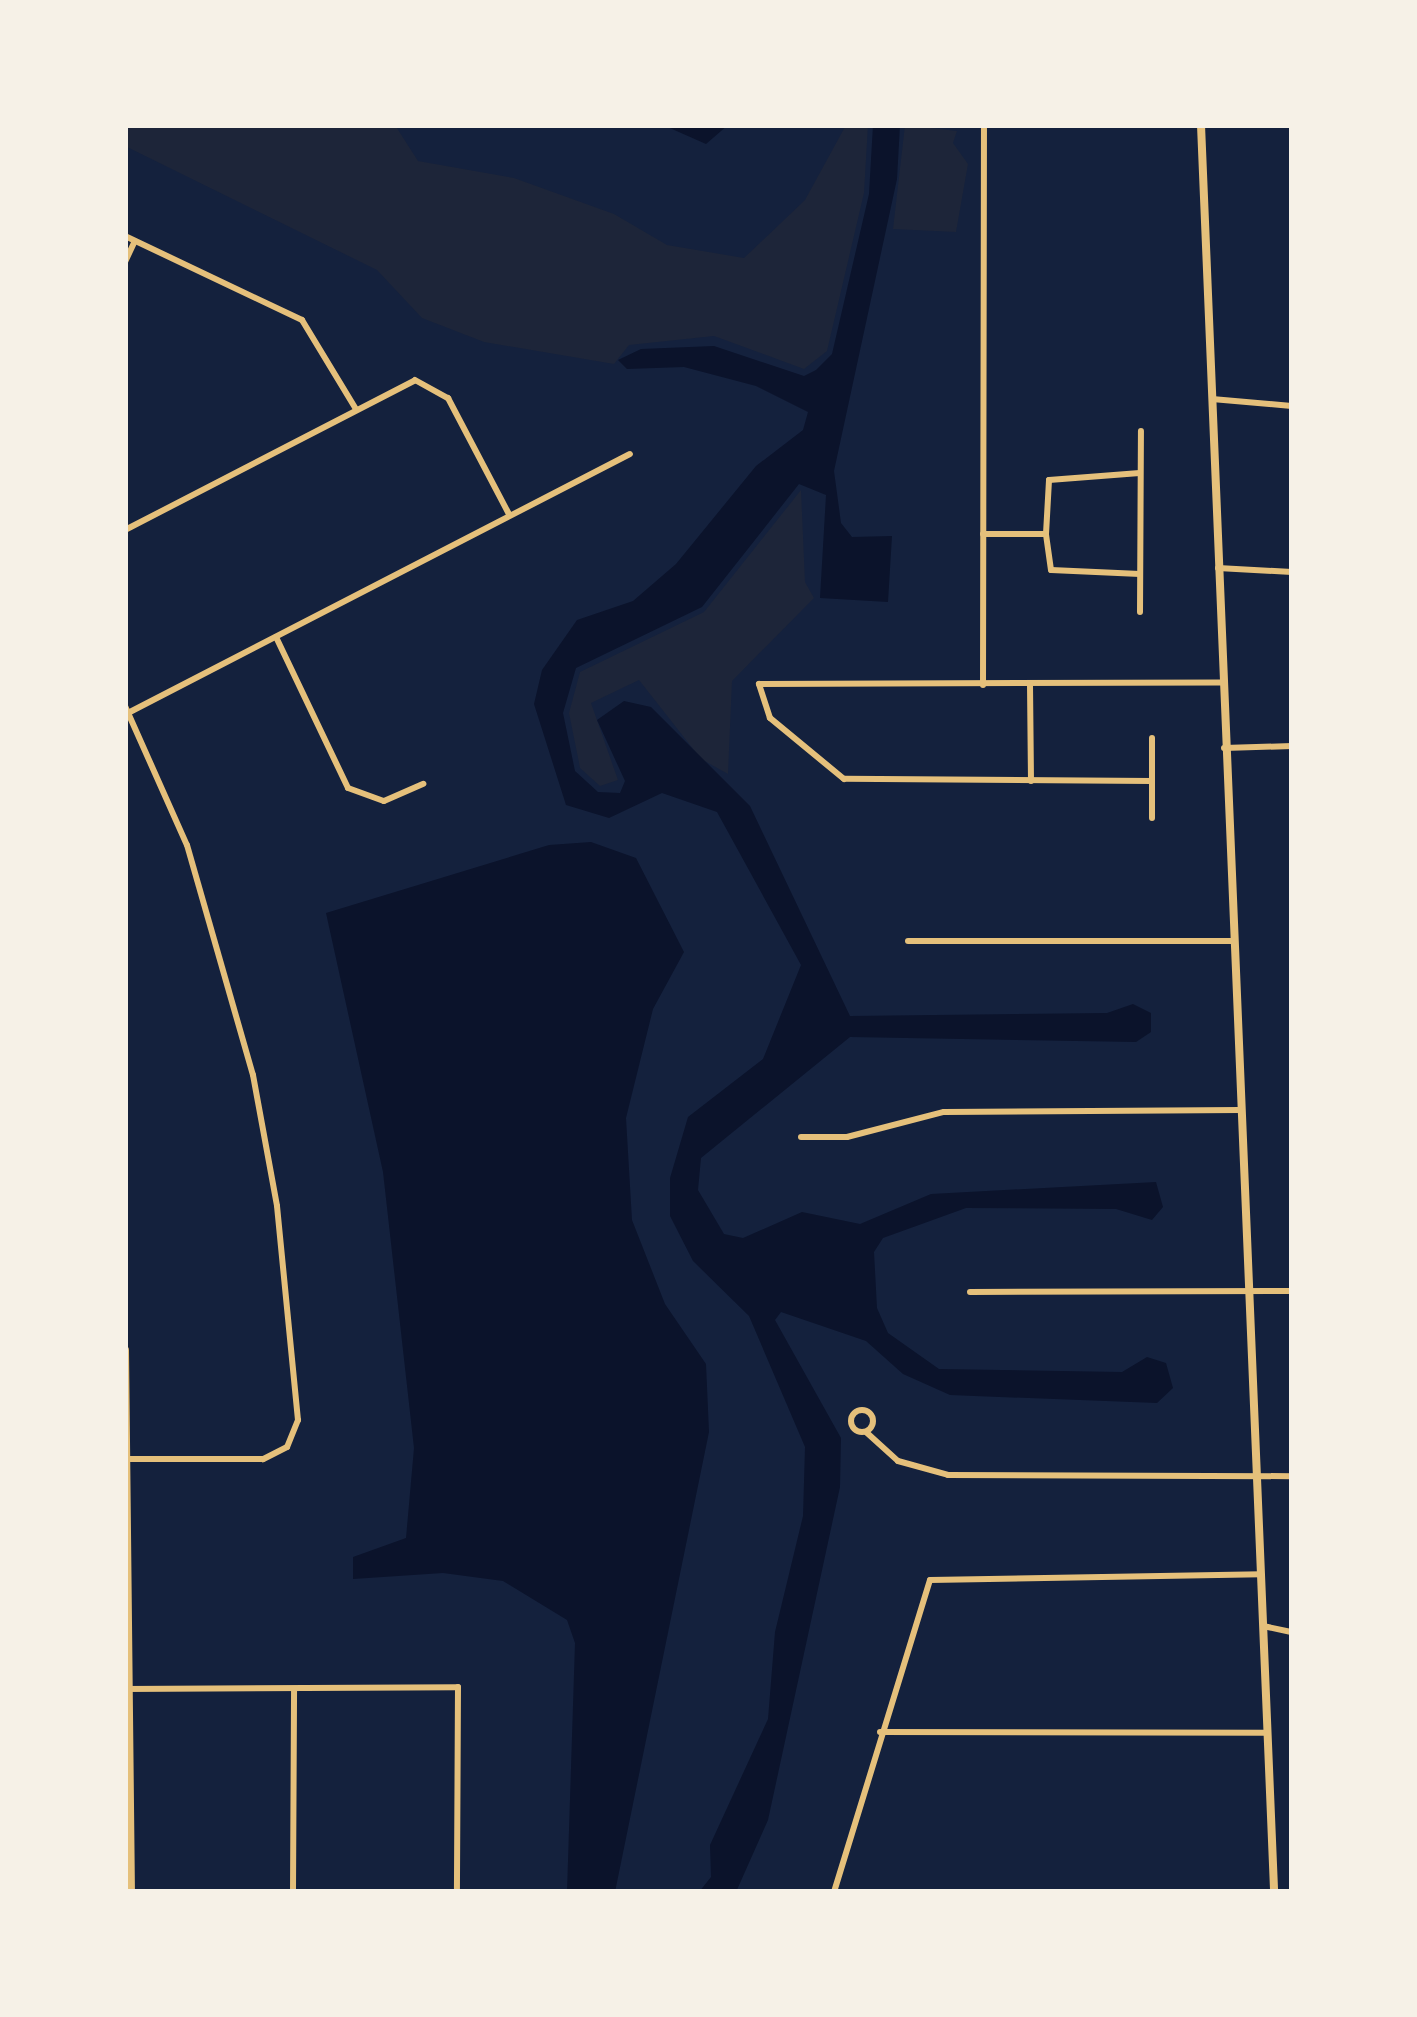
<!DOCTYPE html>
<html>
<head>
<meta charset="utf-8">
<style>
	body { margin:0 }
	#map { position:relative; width:1417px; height:2017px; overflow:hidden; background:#14213d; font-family:"Fira Sans Condensed",sans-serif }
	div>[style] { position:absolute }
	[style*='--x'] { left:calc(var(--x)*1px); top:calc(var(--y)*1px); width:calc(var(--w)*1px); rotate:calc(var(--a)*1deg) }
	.green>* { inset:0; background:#1d2539 }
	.water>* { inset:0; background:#0b132b }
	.minor>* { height:6px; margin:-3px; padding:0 3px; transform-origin:3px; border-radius:3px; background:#e5c07b }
	.minor>.ring { margin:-3px; padding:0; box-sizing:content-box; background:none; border:6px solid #e5c07b; border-radius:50% }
	.tertiary>* { height:8px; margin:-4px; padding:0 4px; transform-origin:4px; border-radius:4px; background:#e5c07b }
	span { translate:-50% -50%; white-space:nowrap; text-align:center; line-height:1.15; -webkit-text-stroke:10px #f6f1e7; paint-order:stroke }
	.frame { position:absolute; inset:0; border:128px solid #f6f1e7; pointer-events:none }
</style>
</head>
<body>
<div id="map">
	<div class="green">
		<i style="clip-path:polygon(125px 125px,395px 125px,418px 161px,514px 178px,614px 214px,667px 245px,744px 258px,805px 200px,846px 125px,868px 125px,864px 193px,827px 351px,804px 369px,714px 336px,629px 345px,614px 364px,484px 342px,422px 318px,377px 270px,125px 146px)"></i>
		<i style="clip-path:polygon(905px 125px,957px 131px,953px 143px,968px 164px,956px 232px,893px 229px)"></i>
		<i style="clip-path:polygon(801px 490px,805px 582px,814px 598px,732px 681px,728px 774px,701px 759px,639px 680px,591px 703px,618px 780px,600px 786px,580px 768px,569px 713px,580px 672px,704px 612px)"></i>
	</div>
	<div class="water">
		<i style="clip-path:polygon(663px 125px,728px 125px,706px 144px)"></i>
		<i style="clip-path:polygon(873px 125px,900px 125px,897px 179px,834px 471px,841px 523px,852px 537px,892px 536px,888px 602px,820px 598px,826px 495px,799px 484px,702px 607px,576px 668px,563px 713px,575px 771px,598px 792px,620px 793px,625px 781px,597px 720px,624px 701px,651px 707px,750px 806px,850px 1016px,1107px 1013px,1133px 1004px,1151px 1013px,1151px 1032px,1136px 1042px,850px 1037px,701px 1158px,698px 1190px,724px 1234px,743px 1238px,802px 1212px,860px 1224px,931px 1194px,1156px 1182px,1163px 1207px,1152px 1220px,1116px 1209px,966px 1208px,883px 1238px,874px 1252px,877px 1308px,888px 1333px,939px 1369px,1122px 1372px,1147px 1357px,1166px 1363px,1173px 1388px,1157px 1403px,950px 1395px,903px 1374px,866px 1341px,781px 1312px,775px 1320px,841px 1438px,840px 1487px,768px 1820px,736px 1892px,699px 1892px,711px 1877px,710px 1845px,768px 1719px,775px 1632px,803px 1516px,805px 1447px,749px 1316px,693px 1261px,670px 1216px,670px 1178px,688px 1117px,763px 1059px,801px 965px,717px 812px,662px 793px,609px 818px,566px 805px,534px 704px,542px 670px,577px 620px,633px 601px,676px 564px,756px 466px,803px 430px,808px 412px,756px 386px,684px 367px,627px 369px,618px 360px,641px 349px,714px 346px,804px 376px,816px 370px,832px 354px,869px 194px)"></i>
		<i style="clip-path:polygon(591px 842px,636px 858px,684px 952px,653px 1009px,626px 1118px,632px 1220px,665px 1304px,706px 1364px,709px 1432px,615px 1892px,567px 1892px,575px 1643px,567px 1620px,503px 1581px,443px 1573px,353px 1579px,353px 1557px,406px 1538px,414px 1448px,383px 1172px,326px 913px,549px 845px)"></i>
	</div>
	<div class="minor">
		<i style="--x:125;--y:236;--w:196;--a:25.4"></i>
		<i style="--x:302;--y:320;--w:104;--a:58.8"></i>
		<i style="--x:125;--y:262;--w:23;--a:-65"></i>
		<i style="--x:1212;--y:399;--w:80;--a:5"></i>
		<i style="--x:125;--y:530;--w:326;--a:-27.3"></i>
		<i style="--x:415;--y:380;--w:38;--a:29"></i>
		<i style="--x:448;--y:398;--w:131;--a:62.3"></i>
		<i style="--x:983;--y:534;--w:63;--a:0"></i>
		<i style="--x:1218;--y:568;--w:74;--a:3.1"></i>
		<i style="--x:1140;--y:574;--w:89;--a:-177.4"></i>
		<i style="--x:1051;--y:570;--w:36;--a:-98"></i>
		<i style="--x:1046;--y:534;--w:54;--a:-86.8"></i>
		<i style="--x:1049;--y:480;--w:91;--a:-4.4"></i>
		<i style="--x:1140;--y:612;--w:181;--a:-89.7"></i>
		<i style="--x:276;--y:637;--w:167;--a:64.5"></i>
		<i style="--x:348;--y:788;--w:38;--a:20"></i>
		<i style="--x:384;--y:801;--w:43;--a:-23.6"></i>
		<i style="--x:983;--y:685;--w:560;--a:-89.9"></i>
		<i style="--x:1030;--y:685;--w:96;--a:89.4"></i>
		<i style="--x:125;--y:706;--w:152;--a:66"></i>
		<i style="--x:187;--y:845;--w:239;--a:74"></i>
		<i style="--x:253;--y:1075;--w:133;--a:79.6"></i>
		<i style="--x:277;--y:1206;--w:215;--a:84.4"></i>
		<i style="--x:298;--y:1420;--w:29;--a:112"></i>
		<i style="--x:287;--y:1447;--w:27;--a:153"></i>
		<i style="--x:263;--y:1459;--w:138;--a:180"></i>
		<i style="--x:126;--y:714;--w:567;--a:-27.29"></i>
		<i style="--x:1224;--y:748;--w:68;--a:-1.7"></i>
		<i style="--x:1152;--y:781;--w:308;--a:-179.6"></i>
		<i style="--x:844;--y:779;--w:96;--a:-140.5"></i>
		<i style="--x:770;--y:718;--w:36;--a:-108"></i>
		<i style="--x:759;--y:684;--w:463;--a:-0.2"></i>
		<i style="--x:1152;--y:818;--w:80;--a:-90"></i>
		<i style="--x:908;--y:941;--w:325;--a:0"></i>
		<i style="--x:801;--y:1137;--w:46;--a:0"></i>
		<i style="--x:847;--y:1137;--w:100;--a:-14.5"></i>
		<i style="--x:944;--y:1112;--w:296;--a:-0.4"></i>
		<i style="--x:970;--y:1292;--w:322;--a:-0.2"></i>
		<i class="ring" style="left:851px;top:1410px;width:16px;height:16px"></i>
		<i style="--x:866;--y:1432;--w:43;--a:42.2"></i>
		<i style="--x:898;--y:1461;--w:52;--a:15.6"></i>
		<i style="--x:948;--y:1475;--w:344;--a:0.2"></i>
		<i style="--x:1263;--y:1626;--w:30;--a:12"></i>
		<i style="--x:125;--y:1689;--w:333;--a:-0.3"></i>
		<i style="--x:458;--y:1687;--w:205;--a:90.3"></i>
		<i style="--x:880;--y:1732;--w:387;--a:0.1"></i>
		<i style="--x:293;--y:1892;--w:203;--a:-89.7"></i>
		<i style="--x:834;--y:1892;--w:326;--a:-72.9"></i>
		<i style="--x:930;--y:1580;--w:331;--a:-1"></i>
	</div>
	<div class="tertiary">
		<i style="--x:1201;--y:125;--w:1769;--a:87.63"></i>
		<i style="--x:125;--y:1350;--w:542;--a:89.37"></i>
	</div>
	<div class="frame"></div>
</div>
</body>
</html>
